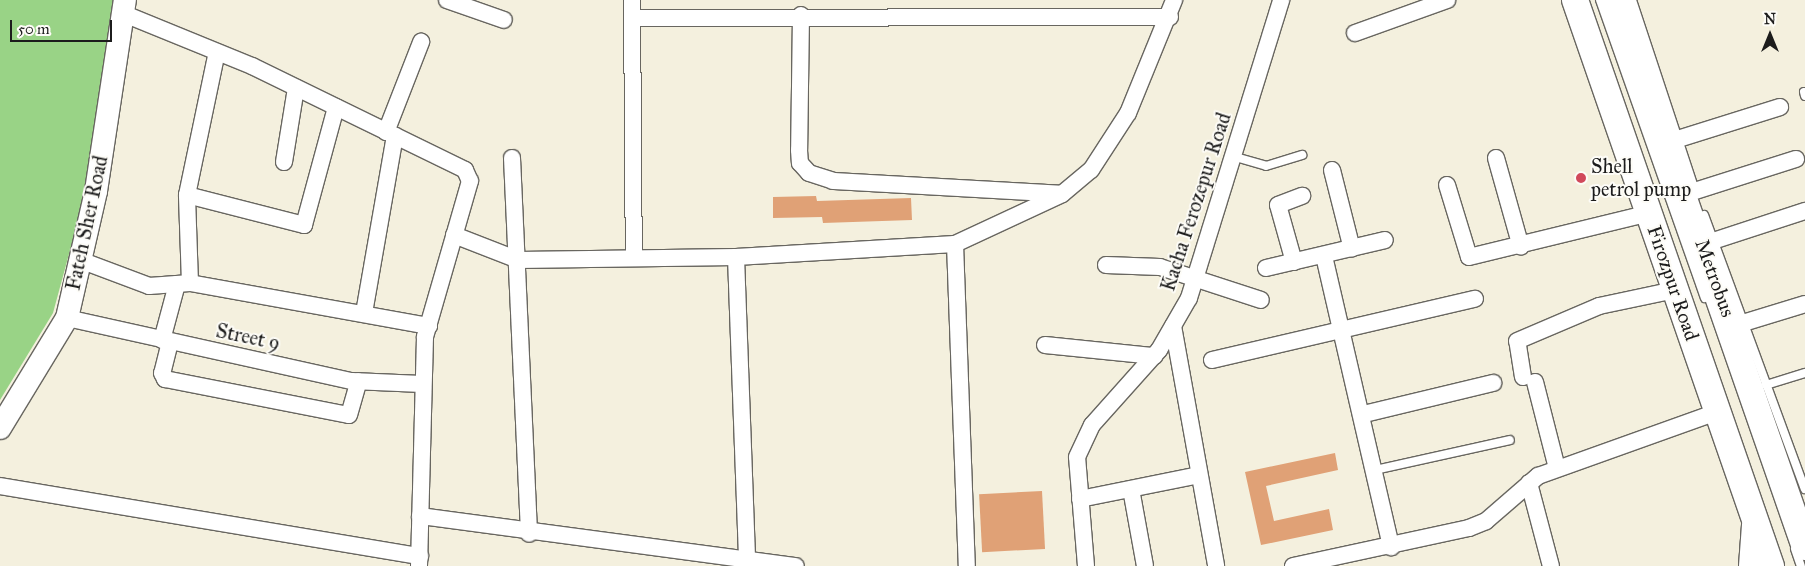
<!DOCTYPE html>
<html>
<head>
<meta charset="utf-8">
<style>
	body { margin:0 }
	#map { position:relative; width:1805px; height:566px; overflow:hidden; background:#f4f0de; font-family:"IM FELL Great Primer",serif }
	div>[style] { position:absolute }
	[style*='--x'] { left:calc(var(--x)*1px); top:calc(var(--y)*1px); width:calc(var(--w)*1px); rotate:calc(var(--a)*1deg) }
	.green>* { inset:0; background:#99d386 }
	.building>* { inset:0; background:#e0a176; transform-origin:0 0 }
	.roads { filter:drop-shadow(1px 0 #686660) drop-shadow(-1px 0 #686660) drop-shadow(0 1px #686660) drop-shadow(0 -1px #686660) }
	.lane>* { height:8px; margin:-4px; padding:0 4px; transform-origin:4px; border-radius:4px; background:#fff }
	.street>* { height:16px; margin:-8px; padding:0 8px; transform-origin:8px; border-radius:8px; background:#fff }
	.secondary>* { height:22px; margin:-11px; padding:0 11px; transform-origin:11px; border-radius:11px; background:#fff }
	.primary>* { height:26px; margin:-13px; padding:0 13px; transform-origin:13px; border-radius:13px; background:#fff }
	.dots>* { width:14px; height:14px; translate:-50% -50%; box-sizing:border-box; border:2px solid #fdfcf7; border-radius:50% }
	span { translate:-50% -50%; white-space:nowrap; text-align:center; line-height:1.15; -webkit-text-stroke:4px #fdfcf7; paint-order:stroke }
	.poi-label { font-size:20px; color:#1c1c1c }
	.left { translate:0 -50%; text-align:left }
	.street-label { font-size:20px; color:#1c1c1c }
	.north { position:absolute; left:1745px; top:10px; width:50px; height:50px; -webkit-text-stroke:4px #fdfcf7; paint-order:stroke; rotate:0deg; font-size:14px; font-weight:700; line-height:20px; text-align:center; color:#1c1c1c }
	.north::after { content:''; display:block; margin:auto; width:18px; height:22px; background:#1c1c1c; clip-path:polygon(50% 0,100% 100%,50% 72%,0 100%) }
	.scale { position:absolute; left:10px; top:20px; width:102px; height:22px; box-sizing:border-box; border:2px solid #1c1c1c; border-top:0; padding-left:6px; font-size:15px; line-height:18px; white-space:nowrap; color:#1c1c1c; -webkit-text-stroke:4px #fdfcf7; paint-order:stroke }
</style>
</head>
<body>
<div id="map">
	<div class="green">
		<i style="clip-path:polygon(0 0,113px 0,85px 195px,53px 313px,0 400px)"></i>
	</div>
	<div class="building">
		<i style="clip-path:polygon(816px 196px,817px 201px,911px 198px,912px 220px,823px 223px,822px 217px,773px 218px,773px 197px)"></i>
		<i style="clip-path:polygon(1335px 453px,1338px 470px,1266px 486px,1274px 521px,1329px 509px,1333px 530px,1261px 545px,1245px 472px)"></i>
		<i style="left:1042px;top:491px;width:58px;height:63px;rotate:87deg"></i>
	</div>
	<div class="roads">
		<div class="lane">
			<i style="--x:1600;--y:0;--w:316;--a:70.6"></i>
			<i style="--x:1632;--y:0;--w:203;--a:71.7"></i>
			<i style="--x:1804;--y:92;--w:4;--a:76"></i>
			<i style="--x:1232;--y:156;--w:35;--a:16"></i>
			<i style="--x:1266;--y:166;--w:38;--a:-17"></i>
			<i style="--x:1704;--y:215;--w:292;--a:69.8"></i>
			<i style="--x:1766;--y:385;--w:41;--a:-17.1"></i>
			<i style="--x:1375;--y:470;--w:138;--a:-12.5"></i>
			<i style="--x:1795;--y:549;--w:18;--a:71"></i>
		</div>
		<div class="street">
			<i style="--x:447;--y:0;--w:60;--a:19.3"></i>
			<i style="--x:632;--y:0;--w:255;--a:89.6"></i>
			<i style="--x:122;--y:13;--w:140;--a:22.2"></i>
			<i style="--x:252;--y:66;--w:237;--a:26"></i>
			<i style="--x:465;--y:170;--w:12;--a:66"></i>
			<i style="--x:470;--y:181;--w:162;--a:106.1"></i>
			<i style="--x:425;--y:337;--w:229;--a:91.5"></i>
			<i style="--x:801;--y:15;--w:135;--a:90.8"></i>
			<i style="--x:799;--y:150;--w:13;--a:86"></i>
			<i style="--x:800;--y:163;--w:13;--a:48"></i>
			<i style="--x:809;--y:173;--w:25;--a:18"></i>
			<i style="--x:833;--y:181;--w:229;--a:3.2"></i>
			<i style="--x:632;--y:18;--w:538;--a:-0.11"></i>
			<i style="--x:1355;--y:33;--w:98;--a:-19.7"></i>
			<i style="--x:386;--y:132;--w:97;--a:-68.7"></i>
			<i style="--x:1678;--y:139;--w:107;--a:-17.4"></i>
			<i style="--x:512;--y:158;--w:376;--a:87.4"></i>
			<i style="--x:1496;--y:158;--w:92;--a:74.3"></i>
			<i style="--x:284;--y:162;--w:75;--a:-80.8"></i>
			<i style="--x:1332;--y:170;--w:81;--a:75.8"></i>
			<i style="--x:1447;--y:185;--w:75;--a:73"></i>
			<i style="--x:1469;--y:257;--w:185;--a:-13.7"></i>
			<i style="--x:1695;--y:191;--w:106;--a:-17.6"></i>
			<i style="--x:187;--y:195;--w:121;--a:14.4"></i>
			<i style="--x:304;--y:225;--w:122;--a:-74.8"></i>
			<i style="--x:454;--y:235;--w:69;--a:21.3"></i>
			<i style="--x:518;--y:260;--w:218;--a:-0.8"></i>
			<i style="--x:736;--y:257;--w:219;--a:-3.4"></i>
			<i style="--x:955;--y:244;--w:118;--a:-25"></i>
			<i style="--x:1062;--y:194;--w:38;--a:-40"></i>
			<i style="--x:1091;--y:170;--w:68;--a:-57"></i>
			<i style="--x:1128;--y:113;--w:122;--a:-67.8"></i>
			<i style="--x:1713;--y:241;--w:97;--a:-18.1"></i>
			<i style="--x:955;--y:244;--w:322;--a:87.9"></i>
			<i style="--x:1324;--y:256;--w:299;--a:77"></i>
			<i style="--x:736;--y:257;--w:302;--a:87.9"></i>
			<i style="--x:80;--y:260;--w:74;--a:20.6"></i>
			<i style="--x:149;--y:286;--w:41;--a:-4.2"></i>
			<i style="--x:190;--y:283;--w:243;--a:10.2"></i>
			<i style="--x:1294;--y:262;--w:59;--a:-105.7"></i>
			<i style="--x:1278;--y:205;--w:26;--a:-21"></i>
			<i style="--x:1106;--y:265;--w:54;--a:2.1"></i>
			<i style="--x:1160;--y:267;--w:106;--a:18.1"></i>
			<i style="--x:1266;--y:268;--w:122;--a:-13.2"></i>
			<i style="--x:190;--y:283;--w:88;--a:-92"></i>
			<i style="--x:187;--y:195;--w:146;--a:-78.2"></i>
			<i style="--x:364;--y:313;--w:180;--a:-80.1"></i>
			<i style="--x:67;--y:318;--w:292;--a:12.5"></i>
			<i style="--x:352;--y:381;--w:70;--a:2.5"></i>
			<i style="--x:1743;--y:323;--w:65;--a:-17"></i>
			<i style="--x:1173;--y:326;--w:244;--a:79.8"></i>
			<i style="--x:162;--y:340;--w:58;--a:-75"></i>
			<i style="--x:170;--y:342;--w:32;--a:104"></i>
			<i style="--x:162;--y:373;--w:7;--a:63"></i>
			<i style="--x:165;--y:379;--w:187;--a:11.1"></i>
			<i style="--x:349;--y:415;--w:35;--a:-74"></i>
			<i style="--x:1045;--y:345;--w:110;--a:5.8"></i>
			<i style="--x:1212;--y:360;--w:270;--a:-13.1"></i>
			<i style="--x:1523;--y:377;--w:36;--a:-99"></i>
			<i style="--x:1517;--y:341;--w:89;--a:-23.1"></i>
			<i style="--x:1599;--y:306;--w:78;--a:-11.9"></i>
			<i style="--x:1535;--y:382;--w:89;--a:75.7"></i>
			<i style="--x:1364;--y:414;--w:133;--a:-13.5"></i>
			<i style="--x:1529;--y:483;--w:86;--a:75.2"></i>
			<i style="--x:0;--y:486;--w:426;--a:9.5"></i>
			<i style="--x:1131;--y:489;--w:78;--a:79.7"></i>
			<i style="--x:1080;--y:499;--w:121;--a:-11.4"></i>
			<i style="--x:420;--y:516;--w:379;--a:7.6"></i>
			<i style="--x:1086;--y:566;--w:109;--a:-94.7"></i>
			<i style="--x:1077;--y:457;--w:35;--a:-65"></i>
			<i style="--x:1092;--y:425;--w:101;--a:-48.2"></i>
			<i style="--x:1159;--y:350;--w:60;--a:-60"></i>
			<i style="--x:1189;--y:298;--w:312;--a:-72.8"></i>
			<i style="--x:1293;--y:566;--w:180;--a:-12.2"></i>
			<i style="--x:1469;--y:528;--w:18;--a:-22"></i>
			<i style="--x:1486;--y:521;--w:69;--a:-40.9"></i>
			<i style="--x:1538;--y:476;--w:190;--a:-19.7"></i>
		</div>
		<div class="secondary">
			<i style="--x:0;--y:428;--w:129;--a:-58.7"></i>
			<i style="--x:67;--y:318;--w:130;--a:-77.1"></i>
			<i style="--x:96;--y:191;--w:193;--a:-81.4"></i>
			<i style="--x:1750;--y:566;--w:41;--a:-85.8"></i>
		</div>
		<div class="primary">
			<i style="--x:1575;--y:0;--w:599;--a:70.9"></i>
			<i style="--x:1615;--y:0;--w:579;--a:70.85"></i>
		</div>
	</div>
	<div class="dots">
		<i style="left:1581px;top:178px;background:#d1495b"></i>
	</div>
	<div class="poi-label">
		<span class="left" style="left:1591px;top:178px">Shell<br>petrol pump</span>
	</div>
	<div class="street-label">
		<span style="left:1196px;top:202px;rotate:-72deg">Kacha Ferozepur Road</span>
		<span style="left:87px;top:223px;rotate:-78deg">Fateh Sher Road</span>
		<span style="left:1715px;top:278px;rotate:70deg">Metrobus</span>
		<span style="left:1673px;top:283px;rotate:71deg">Firozpur Road</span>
		<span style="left:248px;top:337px;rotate:12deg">Street 9</span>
	</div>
	<div class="north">N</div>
	<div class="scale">50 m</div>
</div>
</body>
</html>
